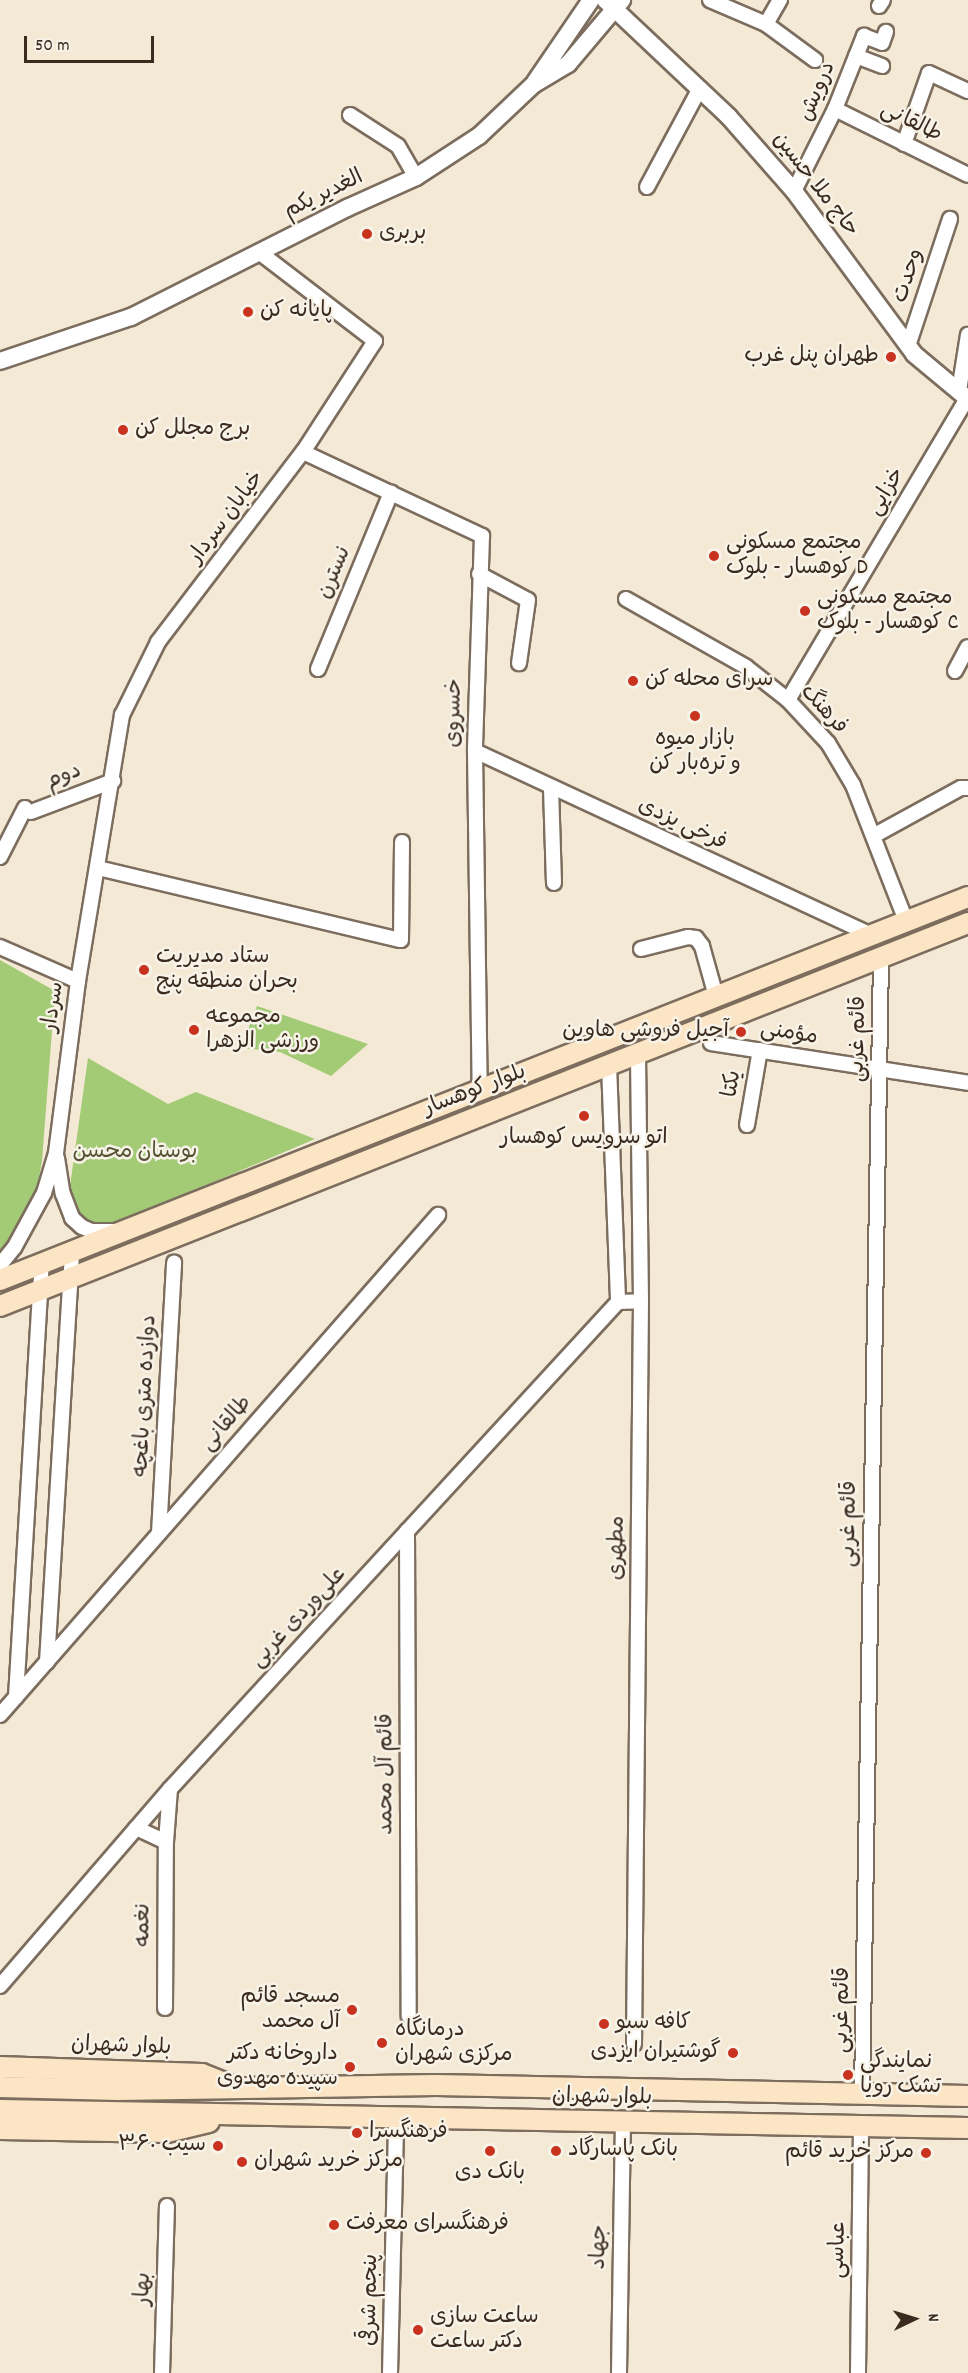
<!DOCTYPE html>
<html>
<head>
<meta charset="utf-8">
<style>
	body { margin:0 }
	#map { position:relative; width:968px; height:2373px; overflow:hidden; background:#f4e9d4; font-family:Dekko,"Playpen Sans Arabic",sans-serif }
	div>[style] { position:absolute }
	[style*='--x'] { left:calc(var(--x)*1px); top:calc(var(--y)*1px); width:calc(var(--w)*1px); rotate:calc(var(--a)*1deg) }
	.green>* { inset:0; background:#a3cb76 }
	.roads { filter:drop-shadow(2px 0 #7c6d5e) drop-shadow(-2px 0 #7c6d5e) drop-shadow(0 2px #7c6d5e) drop-shadow(0 -2px #7c6d5e) }
	.minor>* { height:14px; margin:-7px; padding:0 7px; transform-origin:7px; border-radius:7px; background:#fff }
	.tertiary>* { height:16px; margin:-8px; padding:0 8px; transform-origin:8px; border-radius:8px; background:#fff }
	.secondary>* { height:20px; margin:-10px; padding:0 10px; transform-origin:10px; border-radius:10px; background:#fce5c4 }
	.dots>* { width:16px; height:16px; translate:-50% -50%; box-sizing:border-box; border:3px solid #f7f3e8; border-radius:50% }
	span { translate:-50% -50%; white-space:nowrap; text-align:center; line-height:1.15; -webkit-text-stroke:5px #f7f3e8; paint-order:stroke }
	.street-label { font-size:22px; color:#3b2a1e }
	.poi-label { font-size:22px; color:#3b2a1e }
	.left { translate:0 -50%; text-align:left }
	.right { translate:-100% -50%; text-align:right }
	.park-label { font-size:22px; color:#555234 }
	.north { position:absolute; left:884px; top:2289px; width:60px; height:60px; -webkit-text-stroke:4px #f7f3e8; paint-order:stroke; rotate:86deg; font-size:16px; font-weight:700; line-height:24px; text-align:center; color:#3b2a1e }
	.north::after { content:''; display:block; margin:auto; width:21px; height:27px; background:#3b2a1e; clip-path:polygon(50% 0,100% 100%,50% 72%,0 100%) }
	.scale { position:absolute; left:24px; top:36px; width:130px; height:27px; box-sizing:border-box; border:3px solid #3b2a1e; border-top:0; padding-left:8px; font-size:18px; line-height:21px; white-space:nowrap; color:#3b2a1e; -webkit-text-stroke:4px #f7f3e8; paint-order:stroke }
</style>
</head>
<body>
<div id="map">
	<div class="green">
		<i style="clip-path:polygon(0 960px,55px 991px,42px 1161px,37px 1189px,26px 1215px,0 1256px)"></i>
		<i style="clip-path:polygon(257px 1006px,368px 1044px,331px 1076px,280px 1052px,241px 1048px)"></i>
		<i style="clip-path:polygon(88px 1058px,168px 1104px,196px 1092px,315px 1139px,108px 1227px,89px 1225px,76px 1214px,69px 1193px)"></i>
	</div>
	<div class="roads">
		<div class="minor">
			<i style="--x:710;--y:0;--w:61;--a:23.2"></i>
			<i style="--x:766;--y:24;--w:61;--a:36.3"></i>
			<i style="--x:879;--y:6;--w:7;--a:-56"></i>
			<i style="--x:766;--y:24;--w:28;--a:-60"></i>
			<i style="--x:856;--y:56;--w:28;--a:21"></i>
			<i style="--x:835;--y:109;--w:148;--a:26.4"></i>
			<i style="--x:350;--y:115;--w:57;--a:32.9"></i>
			<i style="--x:398;--y:146;--w:36;--a:60"></i>
			<i style="--x:904;--y:144;--w:75;--a:-70.6"></i>
			<i style="--x:929;--y:73;--w:43;--a:24.8"></i>
			<i style="--x:647;--y:187;--w:112;--a:-61.8"></i>
			<i style="--x:794;--y:191;--w:92;--a:-63.4"></i>
			<i style="--x:835;--y:109;--w:79;--a:-68.3"></i>
			<i style="--x:864;--y:36;--w:19;--a:21"></i>
			<i style="--x:882;--y:43;--w:12;--a:-70"></i>
			<i style="--x:908;--y:346;--w:134;--a:-71.7"></i>
			<i style="--x:959;--y:391;--w:57;--a:-80.9"></i>
			<i style="--x:303;--y:452;--w:198;--a:25.1"></i>
			<i style="--x:482;--y:536;--w:215;--a:91.9"></i>
			<i style="--x:475;--y:751;--w:338;--a:89.2"></i>
			<i style="--x:479;--y:574;--w:55;--a:28"></i>
			<i style="--x:528;--y:600;--w:64;--a:98.1"></i>
			<i style="--x:626;--y:599;--w:138;--a:29.5"></i>
			<i style="--x:746;--y:667;--w:53;--a:38.2"></i>
			<i style="--x:788;--y:700;--w:59;--a:47.1"></i>
			<i style="--x:828;--y:743;--w:49;--a:59.2"></i>
			<i style="--x:853;--y:785;--w:146;--a:68.7"></i>
			<i style="--x:318;--y:669;--w:191;--a:-67.5"></i>
			<i style="--x:955;--y:671;--w:27;--a:-62"></i>
			<i style="--x:788;--y:700;--w:351;--a:-59.3"></i>
			<i style="--x:475;--y:751;--w:438;--a:24.9"></i>
			<i style="--x:551;--y:788;--w:95;--a:88.2"></i>
			<i style="--x:31;--y:812;--w:88;--a:-20.7"></i>
			<i style="--x:875;--y:835;--w:98;--a:-28.7"></i>
			<i style="--x:961;--y:788;--w:7;--a:0"></i>
			<i style="--x:0;--y:857;--w:55;--a:-63"></i>
			<i style="--x:98;--y:868;--w:311;--a:13.4"></i>
			<i style="--x:401;--y:940;--w:98;--a:-89.4"></i>
			<i style="--x:0;--y:947;--w:85;--a:23.6"></i>
			<i style="--x:641;--y:949;--w:49;--a:-14.3"></i>
			<i style="--x:688;--y:937;--w:8;--a:7"></i>
			<i style="--x:696;--y:938;--w:10;--a:53"></i>
			<i style="--x:702;--y:946;--w:52;--a:74.4"></i>
			<i style="--x:711;--y:1043;--w:260;--a:8.8"></i>
			<i style="--x:609;--y:1065;--w:237;--a:87.8"></i>
			<i style="--x:747;--y:1125;--w:76;--a:-80.2"></i>
			<i style="--x:57;--y:1158;--w:36;--a:81"></i>
			<i style="--x:63;--y:1194;--w:26;--a:69"></i>
			<i style="--x:72;--y:1218;--w:13;--a:42"></i>
			<i style="--x:82;--y:1227;--w:11;--a:22"></i>
			<i style="--x:92;--y:1231;--w:24;--a:0"></i>
			<i style="--x:0;--y:1265;--w:22;--a:-51"></i>
			<i style="--x:14;--y:1248;--w:63;--a:-61.4"></i>
			<i style="--x:44;--y:1193;--w:42;--a:-73.3"></i>
			<i style="--x:56;--y:1153;--w:173;--a:-82.7"></i>
			<i style="--x:78;--y:981;--w:270;--a:-80.6"></i>
			<i style="--x:122;--y:715;--w:81;--a:-63.7"></i>
			<i style="--x:158;--y:642;--w:239;--a:-52.7"></i>
			<i style="--x:303;--y:452;--w:132;--a:-57"></i>
			<i style="--x:375;--y:341;--w:146;--a:-142.5"></i>
			<i style="--x:407;--y:1531;--w:485;--a:89.8"></i>
			<i style="--x:159;--y:1533;--w:271;--a:-86.8"></i>
			<i style="--x:47;--y:1662;--w:413;--a:-86.5"></i>
			<i style="--x:16;--y:1697;--w:435;--a:-86.6"></i>
			<i style="--x:0;--y:1715;--w:665;--a:-48.78"></i>
			<i style="--x:136;--y:1828;--w:33;--a:25"></i>
			<i style="--x:0;--y:1986;--w:260;--a:-49.2"></i>
			<i style="--x:170;--y:1789;--w:662;--a:-47.39"></i>
			<i style="--x:618;--y:1302;--w:23;--a:-2"></i>
			<i style="--x:165;--y:2008;--w:166;--a:-89.7"></i>
			<i style="--x:166;--y:1842;--w:53;--a:-85.7"></i>
			<i style="--x:634;--y:2044;--w:743;--a:-89.46"></i>
			<i style="--x:641;--y:1301;--w:248;--a:-90.7"></i>
			<i style="--x:862;--y:2092;--w:1135;--a:-89.04"></i>
			<i style="--x:162;--y:2373;--w:167;--a:-88.3"></i>
			<i style="--x:390;--y:2373;--w:254;--a:-88.6"></i>
			<i style="--x:619;--y:2373;--w:251;--a:-89.1"></i>
			<i style="--x:858;--y:2373;--w:246;--a:-89.3"></i>
		</div>
		<div class="tertiary">
			<i style="--x:605;--y:0;--w:170;--a:43.3"></i>
			<i style="--x:729;--y:117;--w:98;--a:48.7"></i>
			<i style="--x:794;--y:191;--w:202;--a:53.6"></i>
			<i style="--x:914;--y:354;--w:70;--a:39.8"></i>
			<i style="--x:535;--y:82;--w:99;--a:-55.7"></i>
			<i style="--x:0;--y:361;--w:138;--a:-18.6"></i>
			<i style="--x:131;--y:317;--w:242;--a:-26.8"></i>
			<i style="--x:347;--y:208;--w:76;--a:-24.2"></i>
			<i style="--x:416;--y:177;--w:75;--a:-33.1"></i>
			<i style="--x:479;--y:136;--w:74;--a:-43.4"></i>
			<i style="--x:533;--y:85;--w:41;--a:-31"></i>
			<i style="--x:568;--y:64;--w:84;--a:-49.8"></i>
		</div>
		<div class="secondary">
			<i style="--x:0;--y:1280;--w:1041;--a:-21.59"></i>
			<i style="--x:0;--y:1306;--w:1041;--a:-21.59"></i>
			<i style="--x:0;--y:2067;--w:202;--a:2"></i>
			<i style="--x:202;--y:2074;--w:27;--a:22"></i>
			<i style="--x:0;--y:2087;--w:118;--a:1.5"></i>
			<i style="--x:118;--y:2090;--w:318;--a:-0.9"></i>
			<i style="--x:436;--y:2085;--w:532;--a:1.18"></i>
			<i style="--x:0;--y:2110;--w:968;--a:1.07"></i>
			<i style="--x:0;--y:2129;--w:167;--a:1"></i>
			<i style="--x:167;--y:2132;--w:43;--a:-13.4"></i>
		</div>
	</div>
	<div class="dots">
		<i style="left:367px;top:234px;background:#c8321e"></i>
		<i style="left:248px;top:312px;background:#c8321e"></i>
		<i style="left:891px;top:357px;background:#c8321e"></i>
		<i style="left:123px;top:430px;background:#c8321e"></i>
		<i style="left:714px;top:556px;background:#c8321e"></i>
		<i style="left:805px;top:611px;background:#c8321e"></i>
		<i style="left:633px;top:681px;background:#c8321e"></i>
		<i style="left:695px;top:716px;background:#c8321e"></i>
		<i style="left:144px;top:970px;background:#c8321e"></i>
		<i style="left:194px;top:1030px;background:#c8321e"></i>
		<i style="left:741px;top:1032px;background:#c8321e"></i>
		<i style="left:584px;top:1116px;background:#c8321e"></i>
		<i style="left:352px;top:2010px;background:#c8321e"></i>
		<i style="left:604px;top:2024px;background:#c8321e"></i>
		<i style="left:382px;top:2043px;background:#c8321e"></i>
		<i style="left:733px;top:2053px;background:#c8321e"></i>
		<i style="left:350px;top:2067px;background:#c8321e"></i>
		<i style="left:848px;top:2075px;background:#c8321e"></i>
		<i style="left:357px;top:2133px;background:#c8321e"></i>
		<i style="left:218px;top:2146px;background:#c8321e"></i>
		<i style="left:490px;top:2151px;background:#c8321e"></i>
		<i style="left:556px;top:2151px;background:#c8321e"></i>
		<i style="left:926px;top:2153px;background:#c8321e"></i>
		<i style="left:242px;top:2162px;background:#c8321e"></i>
		<i style="left:334px;top:2225px;background:#c8321e"></i>
		<i style="left:418px;top:2330px;background:#c8321e"></i>
	</div>
	<div class="street-label">
		<span style="left:818px;top:92px;rotate:-67deg">درویش</span>
		<span style="left:911px;top:123px;rotate:26deg">طالقانی</span>
		<span style="left:815px;top:185px;rotate:52deg">حاج ملا حسین</span>
		<span style="left:324px;top:195px;rotate:-26deg">الغدیر یکم</span>
		<span style="left:909px;top:276px;rotate:-72deg">وحدت</span>
		<span style="left:887px;top:492px;rotate:-59deg">خزایی</span>
		<span style="left:227px;top:518px;rotate:-53deg">خیابان سردار</span>
		<span style="left:335px;top:573px;rotate:-67deg">نسترن</span>
		<span style="left:823px;top:710px;rotate:48deg">فرهنگ</span>
		<span style="left:455px;top:713px;rotate:-89deg">خسروی</span>
		<span style="left:64px;top:777px;rotate:-21deg">دوم</span>
		<span style="left:682px;top:825px;rotate:25deg">فرخی یزدی</span>
		<span style="left:54px;top:1007px;rotate:-82deg">سردار</span>
		<span style="left:789px;top:1034px;rotate:9deg">مؤمنی</span>
		<span style="left:859px;top:1039px;rotate:-89deg">قائم غربی</span>
		<span style="left:733px;top:1084px;rotate:-81deg">یکتا</span>
		<span style="left:475px;top:1091px;rotate:-21deg">بلوار کوهسار</span>
		<span style="left:146px;top:1396px;rotate:-87deg">دوازده متری باغچه</span>
		<span style="left:227px;top:1424px;rotate:-49deg">طالقانی</span>
		<span style="left:850px;top:1524px;rotate:-89deg">قائم غربی</span>
		<span style="left:618px;top:1548px;rotate:-89deg">مطهری</span>
		<span style="left:299px;top:1618px;rotate:-47deg">علی‌وردی غربی</span>
		<span style="left:387px;top:1774px;rotate:-90deg">قائم آل محمد</span>
		<span style="left:144px;top:1925px;rotate:-90deg">نغمه</span>
		<span style="left:843px;top:2010px;rotate:-89deg">قائم غربی</span>
		<span style="left:121px;top:2047px;rotate:2deg">بلوار شهران</span>
		<span style="left:602px;top:2098px;rotate:1deg">بلوار شهران</span>
		<span style="left:600px;top:2247px;rotate:-89deg">جهاد</span>
		<span style="left:839px;top:2250px;rotate:-89deg">عباسی</span>
		<span style="left:144px;top:2289px;rotate:-88deg">بهار</span>
		<span style="left:371px;top:2300px;rotate:-89deg">پنجم شرقی</span>
	</div>
	<div class="poi-label">
		<span class="left" style="left:379px;top:234px">بربری</span>
		<span class="left" style="left:260px;top:312px">پایانه کن</span>
		<span class="right" style="left:879px;top:357px">طهران پنل غرب</span>
		<span class="left" style="left:135px;top:430px">برج مجلل کن</span>
		<span class="left" style="left:726px;top:556px">مجتمع مسکونی<br>کوهسار - بلوک D</span>
		<span class="left" style="left:817px;top:611px">مجتمع مسکونی<br>کوهسار - بلوک C</span>
		<span class="left" style="left:645px;top:681px">سرای محله کن</span>
		<span style="left:695px;top:752px">بازار میوه<br>و تره‌بار کن</span>
		<span class="left" style="left:156px;top:970px">ستاد مدیریت<br>بحران منطقه پنج</span>
		<span class="left" style="left:206px;top:1030px">مجموعه<br>ورزشی الزهرا</span>
		<span class="right" style="left:729px;top:1032px">آجیل فروشی هاوین</span>
		<span style="left:584px;top:1139px">اتو سرویس کوهسار</span>
		<span class="right" style="left:340px;top:2010px">مسجد قائم<br>آل محمد</span>
		<span class="left" style="left:616px;top:2024px">کافه سبو</span>
		<span class="left" style="left:395px;top:2043px">درمانگاه<br>مرکزی شهران</span>
		<span class="right" style="left:721px;top:2053px">گوشتیران ایزدی</span>
		<span class="right" style="left:338px;top:2067px">داروخانه دکتر<br>سپیده مهدوی</span>
		<span class="left" style="left:860px;top:2075px">نمایندگی<br>تشک رویا</span>
		<span class="left" style="left:369px;top:2133px">فرهنگسرا</span>
		<span class="right" style="left:206px;top:2146px">سیب ۳۶۰</span>
		<span class="left" style="left:568px;top:2151px">بانک پاسارگاد</span>
		<span class="right" style="left:914px;top:2153px">مرکز خرید قائم</span>
		<span class="left" style="left:254px;top:2162px">مرکز خرید شهران</span>
		<span style="left:490px;top:2174px">بانک دی</span>
		<span class="left" style="left:346px;top:2225px">فرهنگسرای معرفت</span>
		<span class="left" style="left:430px;top:2330px">ساعت سازی<br>دکتر ساعت</span>
	</div>
	<div class="park-label">
		<span style="left:135px;top:1153px">بوستان محسن</span>
	</div>
	<div class="north">N</div>
	<div class="scale">50 m</div>
</div>
</body>
</html>
